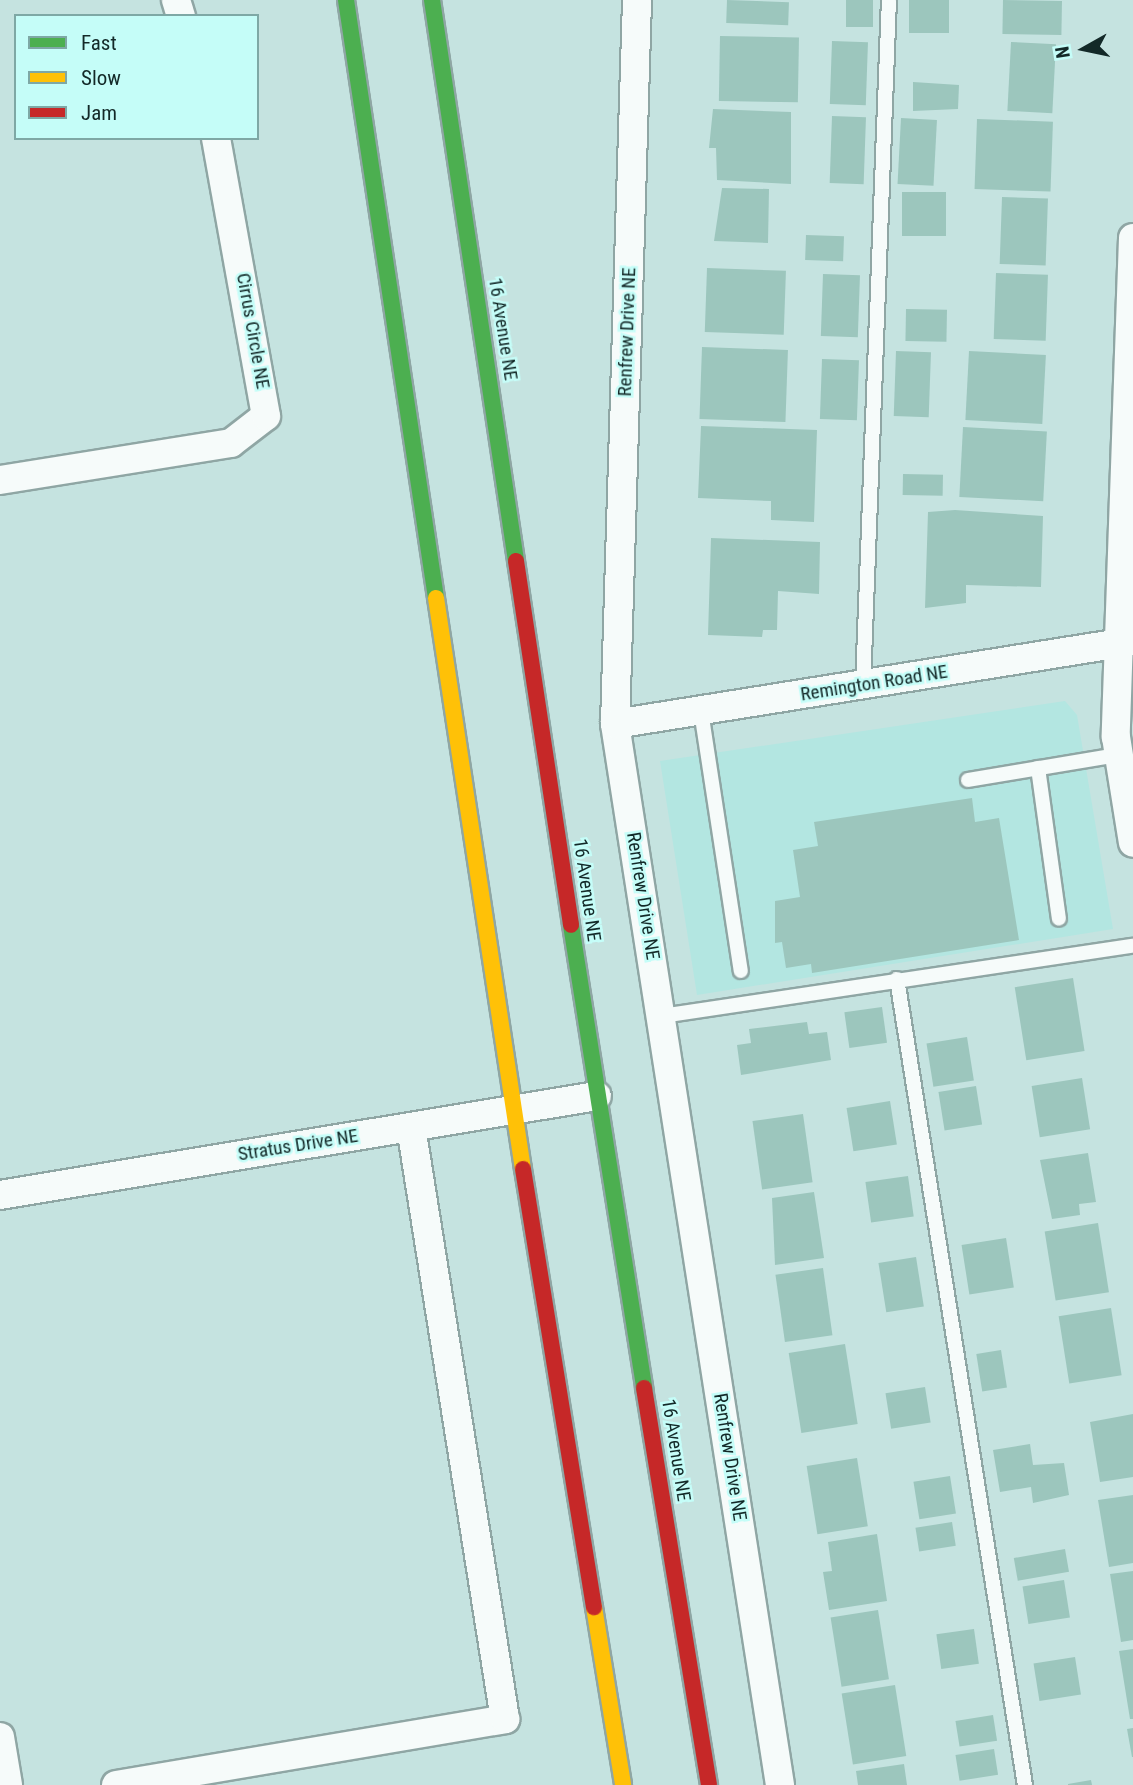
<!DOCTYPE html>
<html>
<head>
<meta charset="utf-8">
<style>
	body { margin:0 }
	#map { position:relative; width:1133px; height:1785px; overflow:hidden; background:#c5e3e0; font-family:"Roboto Condensed",sans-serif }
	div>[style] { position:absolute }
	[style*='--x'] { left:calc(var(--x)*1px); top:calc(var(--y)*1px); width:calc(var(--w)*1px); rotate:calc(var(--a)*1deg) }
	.built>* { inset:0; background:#b3e6e1 }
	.building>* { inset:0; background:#9cc6bd; transform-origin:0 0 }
	.roads { filter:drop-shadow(2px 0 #8fa6a4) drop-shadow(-2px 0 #8fa6a4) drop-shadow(0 2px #8fa6a4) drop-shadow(0 -2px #8fa6a4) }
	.lane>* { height:14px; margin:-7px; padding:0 7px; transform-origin:7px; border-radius:7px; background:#f6fbfa }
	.street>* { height:28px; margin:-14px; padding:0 14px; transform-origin:14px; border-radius:14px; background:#f6fbfa }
	.fast>* { height:16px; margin:-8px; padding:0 8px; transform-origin:8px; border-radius:8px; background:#4caf50 }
	.slow>* { height:16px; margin:-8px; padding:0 8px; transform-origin:8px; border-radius:8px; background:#ffc107 }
	.jam>* { height:16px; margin:-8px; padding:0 8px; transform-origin:8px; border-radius:8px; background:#c62828 }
	span { translate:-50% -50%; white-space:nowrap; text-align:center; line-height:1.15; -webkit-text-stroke:5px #c5fdf8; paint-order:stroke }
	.street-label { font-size:19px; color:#132928 }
	.legend { position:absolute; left:14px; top:14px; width:245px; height:126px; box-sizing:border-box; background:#c5fdf8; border:2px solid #7ea8a5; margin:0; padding:9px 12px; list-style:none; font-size:21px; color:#132928 }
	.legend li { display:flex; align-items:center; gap:14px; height:35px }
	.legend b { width:35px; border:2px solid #7ea8a5 }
	.north { position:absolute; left:1049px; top:14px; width:70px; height:70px; -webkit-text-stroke:5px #c5fdf8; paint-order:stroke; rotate:261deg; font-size:19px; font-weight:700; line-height:28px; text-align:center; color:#132928 }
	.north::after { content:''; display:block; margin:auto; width:24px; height:32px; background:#132928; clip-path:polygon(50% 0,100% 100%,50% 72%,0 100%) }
</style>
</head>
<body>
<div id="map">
	<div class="built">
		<i style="clip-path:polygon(1065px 701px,1077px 715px,1113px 929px,697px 995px,660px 761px)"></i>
	</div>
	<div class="building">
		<i style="left:727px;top:0;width:62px;height:23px;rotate:2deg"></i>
		<i style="left:846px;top:0;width:27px;height:27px"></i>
		<i style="left:909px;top:0;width:40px;height:33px"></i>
		<i style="left:1003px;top:0;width:59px;height:34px;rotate:1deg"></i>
		<i style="left:720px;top:36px;width:79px;height:65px;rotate:1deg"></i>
		<i style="left:832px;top:41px;width:36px;height:63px;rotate:2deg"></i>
		<i style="left:1011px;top:42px;width:45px;height:69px;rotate:3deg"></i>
		<i style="clip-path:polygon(913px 82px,959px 85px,958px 109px,913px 111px)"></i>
		<i style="clip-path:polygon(713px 109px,791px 112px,791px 184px,717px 180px,716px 148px,709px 148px)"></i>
		<i style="left:832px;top:116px;width:34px;height:67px;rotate:2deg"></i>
		<i style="left:901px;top:118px;width:36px;height:66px;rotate:3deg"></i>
		<i style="left:977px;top:119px;width:76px;height:70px;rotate:2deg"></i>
		<i style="clip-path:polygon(722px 188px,769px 189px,768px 243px,714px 241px)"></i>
		<i style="left:902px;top:192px;width:44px;height:44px"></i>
		<i style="left:1002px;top:197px;width:46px;height:67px;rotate:2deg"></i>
		<i style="left:806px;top:235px;width:38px;height:25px;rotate:2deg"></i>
		<i style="left:707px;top:268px;width:79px;height:64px;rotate:2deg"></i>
		<i style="left:996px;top:273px;width:52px;height:66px;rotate:2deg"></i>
		<i style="left:823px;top:274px;width:37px;height:62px;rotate:2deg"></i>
		<i style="left:906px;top:309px;width:41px;height:32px;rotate:1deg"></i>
		<i style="left:702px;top:347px;width:86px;height:72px;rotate:2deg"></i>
		<i style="left:896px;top:351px;width:35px;height:65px;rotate:2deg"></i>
		<i style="left:969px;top:351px;width:77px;height:69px;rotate:3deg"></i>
		<i style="left:822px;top:359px;width:37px;height:60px;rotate:2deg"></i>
		<i style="clip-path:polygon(701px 426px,817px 430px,814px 522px,771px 520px,771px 501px,698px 498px)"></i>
		<i style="left:963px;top:427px;width:84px;height:70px;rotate:3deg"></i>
		<i style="left:903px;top:474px;width:40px;height:21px;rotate:1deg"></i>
		<i style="clip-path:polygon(955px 510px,1043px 516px,1041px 587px,966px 585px,966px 603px,925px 608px,928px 512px)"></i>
		<i style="clip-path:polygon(711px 538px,820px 542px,819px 594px,778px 591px,777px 630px,763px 630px,762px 637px,708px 635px)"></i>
		<i style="clip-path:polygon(972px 798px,975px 822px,999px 818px,1019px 940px,812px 973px,811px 964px,786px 968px,782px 942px,775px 943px,775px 901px,800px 897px,793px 850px,818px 846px,814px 822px)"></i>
		<i style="left:1073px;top:978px;width:74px;height:59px;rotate:81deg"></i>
		<i style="left:882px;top:1007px;width:36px;height:38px;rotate:82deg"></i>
		<i style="clip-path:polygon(807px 1022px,809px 1034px,827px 1032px,831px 1060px,741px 1075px,737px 1045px,751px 1043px,749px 1029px)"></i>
		<i style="left:967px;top:1037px;width:44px;height:41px;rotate:81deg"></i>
		<i style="left:1082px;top:1078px;width:52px;height:51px;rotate:81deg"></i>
		<i style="left:976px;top:1086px;width:39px;height:38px;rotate:81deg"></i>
		<i style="left:890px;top:1101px;width:44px;height:44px;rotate:81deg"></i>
		<i style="left:803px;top:1114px;width:69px;height:51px;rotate:82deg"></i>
		<i style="clip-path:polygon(1088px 1153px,1096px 1202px,1079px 1204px,1080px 1215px,1052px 1219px,1040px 1160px)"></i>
		<i style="left:908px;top:1176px;width:41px;height:43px;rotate:82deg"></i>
		<i style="clip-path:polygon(814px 1192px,824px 1258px,775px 1265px,772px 1198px)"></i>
		<i style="left:1098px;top:1223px;width:70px;height:54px;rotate:81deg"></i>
		<i style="left:1006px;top:1238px;width:50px;height:45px;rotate:81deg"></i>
		<i style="left:916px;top:1257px;width:50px;height:38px;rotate:81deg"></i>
		<i style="left:823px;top:1268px;width:68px;height:48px;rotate:82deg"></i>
		<i style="left:1111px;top:1308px;width:68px;height:53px;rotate:81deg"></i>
		<i style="left:845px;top:1344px;width:81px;height:57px;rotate:81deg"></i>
		<i style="left:1001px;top:1350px;width:38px;height:25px;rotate:81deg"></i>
		<i style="left:925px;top:1387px;width:36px;height:40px;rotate:81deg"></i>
		<i style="clip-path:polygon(1133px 1414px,1133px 1477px,1100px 1482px,1090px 1422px)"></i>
		<i style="clip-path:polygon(1030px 1444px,1033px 1465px,1064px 1463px,1069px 1495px,1033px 1503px,1031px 1487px,1000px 1492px,993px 1450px)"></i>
		<i style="left:857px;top:1458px;width:69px;height:51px;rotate:81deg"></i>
		<i style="left:950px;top:1476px;width:38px;height:37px;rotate:81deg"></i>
		<i style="clip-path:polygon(1133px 1495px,1133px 1563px,1109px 1567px,1098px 1500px)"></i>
		<i style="left:952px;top:1522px;width:24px;height:37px;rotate:81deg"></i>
		<i style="clip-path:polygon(877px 1534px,887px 1601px,829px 1610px,823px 1572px,832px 1571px,828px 1542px)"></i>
		<i style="left:1065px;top:1549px;width:23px;height:52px;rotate:80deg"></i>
		<i style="clip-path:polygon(1133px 1571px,1133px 1640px,1121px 1642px,1110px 1574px)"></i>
		<i style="left:1064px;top:1580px;width:38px;height:42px;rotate:81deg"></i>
		<i style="left:878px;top:1610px;width:70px;height:48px;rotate:81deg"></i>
		<i style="left:974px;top:1629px;width:35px;height:38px;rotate:82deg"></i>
		<i style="clip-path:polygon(1133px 1649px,1133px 1719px,1130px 1719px,1119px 1651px)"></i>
		<i style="left:1075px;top:1657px;width:38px;height:42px;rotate:81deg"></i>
		<i style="left:895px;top:1685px;width:72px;height:54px;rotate:81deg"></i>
		<i style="left:993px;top:1715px;width:26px;height:38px;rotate:81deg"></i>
		<i style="clip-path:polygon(1133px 1728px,1133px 1757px,1132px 1757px,1127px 1729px)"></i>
		<i style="left:994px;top:1749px;width:26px;height:39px;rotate:81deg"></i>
		<i style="clip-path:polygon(904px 1764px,907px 1785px,858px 1785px,856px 1771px)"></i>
		<i style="clip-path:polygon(1091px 1780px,1092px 1785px,1068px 1785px,1068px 1784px)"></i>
	</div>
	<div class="roads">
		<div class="lane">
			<i style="--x:863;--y:685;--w:685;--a:-87.83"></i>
			<i style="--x:701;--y:711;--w:263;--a:81.3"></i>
			<i style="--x:1038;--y:768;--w:152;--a:82.1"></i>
			<i style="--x:968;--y:780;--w:152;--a:-9.5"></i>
			<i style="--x:897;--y:979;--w:816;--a:80.98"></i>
			<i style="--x:662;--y:1016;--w:476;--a:-8.5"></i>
		</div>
		<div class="street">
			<i style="--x:176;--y:0;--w:17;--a:73"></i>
			<i style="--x:637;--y:0;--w:724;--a:91.74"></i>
			<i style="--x:615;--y:724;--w:1074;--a:81.16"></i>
			<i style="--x:1133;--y:238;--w:499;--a:92"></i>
			<i style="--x:1116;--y:737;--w:107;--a:80.9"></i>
			<i style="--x:0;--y:480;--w:234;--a:-9.1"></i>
			<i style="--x:231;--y:443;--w:44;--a:-37.6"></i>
			<i style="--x:266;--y:416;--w:282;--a:-100.2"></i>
			<i style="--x:615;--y:724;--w:525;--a:-9.1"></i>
			<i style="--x:0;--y:1195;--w:605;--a:-9.42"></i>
			<i style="--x:0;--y:1737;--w:49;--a:80.5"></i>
			<i style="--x:116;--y:1785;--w:395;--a:-9.6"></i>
			<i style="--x:505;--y:1719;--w:599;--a:-99.02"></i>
		</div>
		<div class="fast">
			<i style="--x:346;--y:0;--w:605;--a:81.44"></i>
			<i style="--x:432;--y:0;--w:567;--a:81.48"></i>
			<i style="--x:571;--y:925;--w:469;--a:81"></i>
		</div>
		<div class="slow">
			<i style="--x:436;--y:598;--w:578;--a:81.34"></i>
			<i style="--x:594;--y:1607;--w:180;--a:80.7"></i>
		</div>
		<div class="jam">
			<i style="--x:516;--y:561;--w:368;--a:81.4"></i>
			<i style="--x:523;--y:1169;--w:444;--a:80.8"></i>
			<i style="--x:644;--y:1388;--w:402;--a:80.7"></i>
		</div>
	</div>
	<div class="street-label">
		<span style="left:503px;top:329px;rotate:81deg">16 Avenue NE</span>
		<span style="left:253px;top:331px;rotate:80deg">Cirrus Circle NE</span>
		<span style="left:627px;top:332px;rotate:-88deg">Renfrew Drive NE</span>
		<span style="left:874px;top:683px;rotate:-9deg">Remington Road NE</span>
		<span style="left:587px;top:890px;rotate:82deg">16 Avenue NE</span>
		<span style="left:643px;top:896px;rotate:81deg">Renfrew Drive NE</span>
		<span style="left:298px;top:1145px;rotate:-9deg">Stratus Drive NE</span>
		<span style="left:676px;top:1450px;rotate:81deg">16 Avenue NE</span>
		<span style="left:730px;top:1457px;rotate:81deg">Renfrew Drive NE</span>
	</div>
	<ul class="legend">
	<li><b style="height:9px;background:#4caf50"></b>Fast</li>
	<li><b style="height:9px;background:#ffc107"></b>Slow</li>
	<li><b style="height:9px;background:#c62828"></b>Jam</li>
	</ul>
	<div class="north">N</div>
</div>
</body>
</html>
